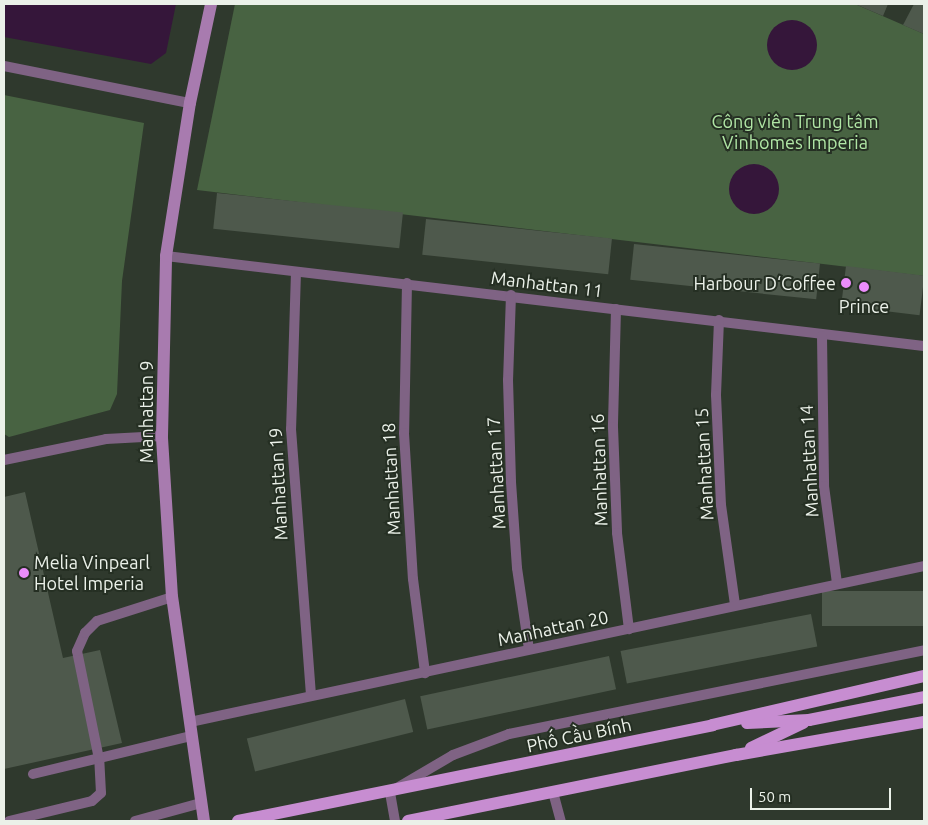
<!DOCTYPE html>
<html>
<head>
<meta charset="utf-8">
<style>
	body { margin:0 }
	#map { position:relative; width:928px; height:825px; overflow:hidden; background:#2f392d; font-family:Ubuntu,sans-serif }
	div>[style] { position:absolute }
	[style*='--x'] { left:calc(var(--x)*1px); top:calc(var(--y)*1px); width:calc(var(--w)*1px); rotate:calc(var(--a)*1deg) }
	.green>* { inset:0; background:#486342 }
	.water>* { inset:0; background:#35163a }
	.round { border-radius:50% }
	.building>* { inset:0; background:#4e594c; transform-origin:0 0 }
	.service>* { height:10px; margin:-5px; padding:0 5px; transform-origin:5px; border-radius:5px; background:#7f6384 }
	.secondary>* { height:12px; margin:-6px; padding:0 6px; transform-origin:6px; border-radius:6px; background:#a87baf }
	.primary>* { height:12px; margin:-6px; padding:0 6px; transform-origin:6px; border-radius:6px; background:#c78dd1 }
	.dots>* { width:14px; height:14px; translate:-50% -50%; box-sizing:border-box; border:2px solid #252f23; border-radius:50% }
	span { translate:-50% -50%; white-space:nowrap; text-align:center; line-height:1.15; -webkit-text-stroke:4px #252f23; paint-order:stroke }
	.park-label { font-size:18px; color:#b0e6a5 }
	.poi-label { font-size:18px; color:#ebf1e9 }
	.right { translate:-100% -50%; text-align:right }
	.left { translate:0 -50%; text-align:left }
	.street-label { font-size:18px; color:#ebf1e9 }
	.frame { position:absolute; inset:0; border:5px solid #ebf1e9; pointer-events:none }
	.scale { position:absolute; left:750px; top:788px; width:141px; height:22px; box-sizing:border-box; border:2px solid #ebf1e9; border-top:0; padding-left:6px; font-size:15px; line-height:18px; white-space:nowrap; color:#ebf1e9; -webkit-text-stroke:4px #252f23; paint-order:stroke }
</style>
</head>
<body>
<div id="map">
	<div class="green">
		<i style="clip-path:polygon(235px 4px,855px 4px,924px 34px,924px 276px,197px 190px)"></i>
		<i style="clip-path:polygon(4px 95px,144px 123px,122px 281px,117px 394px,110px 410px,9px 437px,4px 434px)"></i>
	</div>
	<div class="water">
		<i style="clip-path:polygon(4px 4px,176px 4px,166px 53px,151px 64px,4px 37px)"></i>
		<i class="round" style="left:767px;top:20px;width:50px;height:50px"></i>
		<i class="round" style="left:729px;top:164px;width:50px;height:50px"></i>
	</div>
	<div class="building">
		<i style="clip-path:polygon(855px 4px,888px 4px,883px 16px)"></i>
		<i style="clip-path:polygon(914px 4px,924px 4px,924px 34px,903px 25px)"></i>
		<i style="left:217px;top:193px;width:187px;height:36px;rotate:6deg"></i>
		<i style="left:426px;top:219px;width:187px;height:36px;rotate:6deg"></i>
		<i style="left:634px;top:244px;width:187px;height:36px;rotate:6deg"></i>
		<i style="left:846px;top:266px;width:79px;height:40px;rotate:7deg"></i>
		<i style="clip-path:polygon(25px 492px,63px 658px,100px 650px,122px 743px,4px 769px,4px 497px)"></i>
		<i style="left:924px;top:591px;width:35px;height:102px;rotate:90deg"></i>
		<i style="left:811px;top:614px;width:33px;height:194px;rotate:79deg"></i>
		<i style="left:609px;top:656px;width:34px;height:193px;rotate:78deg"></i>
		<i style="left:405px;top:699px;width:34px;height:163px;rotate:76deg"></i>
	</div>
	<div class="service">
		<i style="--x:4;--y:66;--w:190;--a:11.3"></i>
		<i style="--x:166;--y:256;--w:763;--a:6.77"></i>
		<i style="--x:296;--y:272;--w:157;--a:91.8"></i>
		<i style="--x:291;--y:429;--w:266;--a:85.7"></i>
		<i style="--x:407;--y:283;--w:150;--a:91.1"></i>
		<i style="--x:404;--y:433;--w:146;--a:86.5"></i>
		<i style="--x:413;--y:579;--w:95;--a:82.7"></i>
		<i style="--x:511;--y:295;--w:85;--a:92"></i>
		<i style="--x:508;--y:380;--w:102;--a:88.3"></i>
		<i style="--x:511;--y:482;--w:86;--a:86"></i>
		<i style="--x:517;--y:568;--w:82;--a:81.6"></i>
		<i style="--x:616;--y:309;--w:118;--a:91.5"></i>
		<i style="--x:613;--y:427;--w:106;--a:87.8"></i>
		<i style="--x:617;--y:533;--w:97;--a:82.9"></i>
		<i style="--x:719;--y:320;--w:75;--a:92.3"></i>
		<i style="--x:716;--y:395;--w:110;--a:87.4"></i>
		<i style="--x:721;--y:505;--w:101;--a:82"></i>
		<i style="--x:822;--y:336;--w:150;--a:89.2"></i>
		<i style="--x:824;--y:486;--w:98;--a:82.4"></i>
		<i style="--x:4;--y:460;--w:104;--a:-11.6"></i>
		<i style="--x:106;--y:439;--w:56;--a:-3.1"></i>
		<i style="--x:190;--y:722;--w:750;--a:-12"></i>
		<i style="--x:33;--y:774;--w:163;--a:-13.5"></i>
		<i style="--x:553;--y:792;--w:30;--a:75"></i>
		<i style="--x:9;--y:821;--w:85;--a:-13.5"></i>
		<i style="--x:92;--y:801;--w:12;--a:-42"></i>
		<i style="--x:101;--y:793;--w:34;--a:-93"></i>
		<i style="--x:99;--y:759;--w:110;--a:-101.5"></i>
		<i style="--x:77;--y:651;--w:20;--a:-66"></i>
		<i style="--x:85;--y:633;--w:17;--a:-45"></i>
		<i style="--x:97;--y:621;--w:79;--a:-17.7"></i>
		<i style="--x:135;--y:821;--w:68;--a:-15.3"></i>
		<i style="--x:395;--y:821;--w:29;--a:-100"></i>
		<i style="--x:390;--y:792;--w:73;--a:-30.4"></i>
		<i style="--x:453;--y:755;--w:60;--a:-20.6"></i>
		<i style="--x:509;--y:734;--w:423;--a:-11.4"></i>
	</div>
	<div class="secondary">
		<i style="--x:204;--y:821;--w:226;--a:-98.1"></i>
		<i style="--x:172;--y:597;--w:161;--a:-93.6"></i>
		<i style="--x:162;--y:436;--w:180;--a:-88.7"></i>
		<i style="--x:166;--y:256;--w:155;--a:-81.1"></i>
		<i style="--x:190;--y:103;--w:101;--a:-78"></i>
	</div>
	<div class="primary">
		<i style="--x:747;--y:723;--w:62;--a:-2.8"></i>
		<i style="--x:809;--y:720;--w:117;--a:-11.3"></i>
		<i style="--x:751;--y:748;--w:58;--a:-25.7"></i>
		<i style="--x:238;--y:821;--w:484;--a:-11.4"></i>
		<i style="--x:712;--y:725;--w:218;--a:-13"></i>
		<i style="--x:408;--y:821;--w:335;--a:-11.4"></i>
		<i style="--x:736;--y:755;--w:191;--a:-10"></i>
	</div>
	<div class="dots">
		<i style="left:846px;top:283px;background:#eb8dfb"></i>
		<i style="left:864px;top:287px;background:#eb8dfb"></i>
		<i style="left:24px;top:573px;background:#eb8dfb"></i>
	</div>
	<div class="park-label">
		<span style="left:795px;top:132px">Công viên Trung tâm<br>Vinhomes Imperia</span>
	</div>
	<div class="poi-label">
		<span class="right" style="left:836px;top:283px">Harbour D‘Coffee</span>
		<span style="left:864px;top:306px">Prince</span>
		<span class="left" style="left:34px;top:573px">Melia Vinpearl<br>Hotel Imperia</span>
	</div>
	<div class="street-label">
		<span style="left:547px;top:284px;rotate:7deg">Manhattan 11</span>
		<span style="left:146px;top:412px;rotate:-90deg">Manhattan 9</span>
		<span style="left:809px;top:461px;rotate:-93deg">Manhattan 14</span>
		<span style="left:704px;top:464px;rotate:-93deg">Manhattan 15</span>
		<span style="left:599px;top:470px;rotate:-92deg">Manhattan 16</span>
		<span style="left:496px;top:473px;rotate:-93deg">Manhattan 17</span>
		<span style="left:391px;top:479px;rotate:-93deg">Manhattan 18</span>
		<span style="left:278px;top:484px;rotate:-93deg">Manhattan 19</span>
		<span style="left:553px;top:628px;rotate:-12deg">Manhattan 20</span>
		<span style="left:579px;top:735px;rotate:-12deg">Phố Cầu Bính</span>
	</div>
	<div class="frame"></div>
	<div class="scale">50 m</div>
</div>
</body>
</html>
